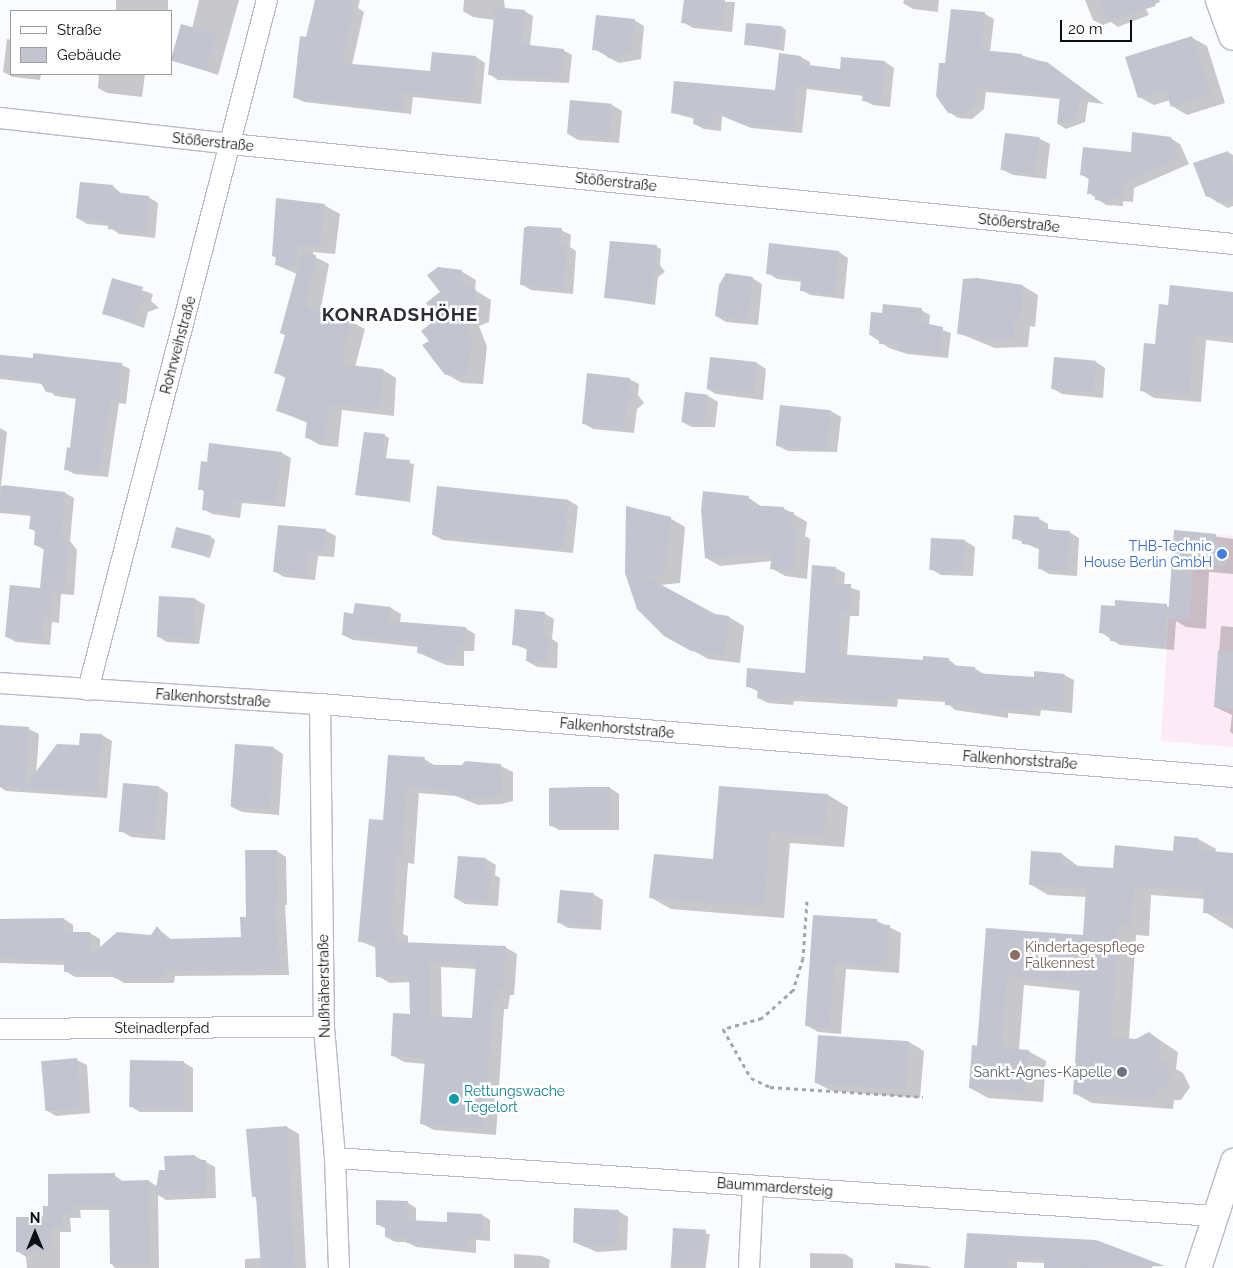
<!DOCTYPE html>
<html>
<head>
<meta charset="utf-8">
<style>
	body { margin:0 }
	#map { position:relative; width:1233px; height:1268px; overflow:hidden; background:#fafbfd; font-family:Raleway,sans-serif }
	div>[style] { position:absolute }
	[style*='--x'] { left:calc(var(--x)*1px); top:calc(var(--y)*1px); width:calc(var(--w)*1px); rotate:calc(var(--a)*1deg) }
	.commercial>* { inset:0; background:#fcebf6 }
	.shadow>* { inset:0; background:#0003; transform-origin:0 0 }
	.building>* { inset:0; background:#c2c5d0; transform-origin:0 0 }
	.path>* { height:3px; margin-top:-1.5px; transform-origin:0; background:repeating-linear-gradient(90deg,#a4a5a8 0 4px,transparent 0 8px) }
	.roads { filter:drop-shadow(1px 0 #b8bbc6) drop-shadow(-1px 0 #b8bbc6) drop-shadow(0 1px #b8bbc6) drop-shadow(0 -1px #b8bbc6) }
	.minor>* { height:20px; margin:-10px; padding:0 10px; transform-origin:10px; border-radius:10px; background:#fff }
	.tertiary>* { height:25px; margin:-12.5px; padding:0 12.5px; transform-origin:12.5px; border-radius:12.5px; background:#fff }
	.secondary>* { height:28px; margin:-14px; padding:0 14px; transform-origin:14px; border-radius:14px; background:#fff }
	.dots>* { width:14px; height:14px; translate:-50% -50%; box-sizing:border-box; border:2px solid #fff; border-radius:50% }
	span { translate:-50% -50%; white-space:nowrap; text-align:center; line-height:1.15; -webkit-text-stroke:5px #fff; paint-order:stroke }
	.street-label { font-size:14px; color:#0c0d11 }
	.shop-label { font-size:14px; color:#366cbe }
	.right { translate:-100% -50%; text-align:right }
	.education-label { font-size:14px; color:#785e54 }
	.left { translate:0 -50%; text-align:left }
	.worship-label { font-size:14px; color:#5b616d }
	.culture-label { font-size:14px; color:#0d838f }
	.district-label { font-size:19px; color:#2b2e36; font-weight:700; letter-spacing:1px }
	.legend { position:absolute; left:10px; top:10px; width:162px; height:65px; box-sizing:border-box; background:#fff; border:1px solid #9e9ea0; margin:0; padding:6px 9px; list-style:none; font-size:15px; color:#0c0d11 }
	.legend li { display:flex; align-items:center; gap:10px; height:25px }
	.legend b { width:25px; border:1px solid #9e9ea0 }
	.north { position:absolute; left:10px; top:1208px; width:50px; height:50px; -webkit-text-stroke:4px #fff; paint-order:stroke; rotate:0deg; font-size:14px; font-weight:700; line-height:20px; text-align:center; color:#0c0d11 }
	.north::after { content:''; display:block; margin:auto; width:18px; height:22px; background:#0c0d11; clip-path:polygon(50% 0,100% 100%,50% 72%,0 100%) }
	.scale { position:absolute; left:1060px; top:20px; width:72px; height:22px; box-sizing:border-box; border:2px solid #0c0d11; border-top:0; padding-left:6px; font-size:15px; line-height:18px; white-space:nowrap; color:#0c0d11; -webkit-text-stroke:4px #fff; paint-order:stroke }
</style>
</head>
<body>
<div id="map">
	<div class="commercial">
		<i style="clip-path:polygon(1174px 530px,1233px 536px,1233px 747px,1161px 741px)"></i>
	</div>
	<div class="shadow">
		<i style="left:116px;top:0;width:52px;height:11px"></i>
		<i style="clip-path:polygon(199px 0,239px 0,218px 75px,173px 60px,192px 29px)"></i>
		<i style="clip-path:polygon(316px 0,360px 0,358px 8px,364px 12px,352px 65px,431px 72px,476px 57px,485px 63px,481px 104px,413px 97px,411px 114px,304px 102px,294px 97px)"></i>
		<i style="clip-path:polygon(464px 0,504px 0,505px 9px,524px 11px,533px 16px,530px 46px,563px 50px,572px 55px,569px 83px,498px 80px,489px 74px,495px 20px,473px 17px,463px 11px)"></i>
		<i style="clip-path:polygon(685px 0,735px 2px,732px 32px,693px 28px,683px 22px)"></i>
		<i style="clip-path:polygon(904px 0,939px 0,938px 12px,913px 9px,903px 3px)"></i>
		<i style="clip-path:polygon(1085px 0,1154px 0,1156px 6px,1146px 9px,1149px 15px,1118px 27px,1111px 22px,1103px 25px,1093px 20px)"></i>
		<i style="clip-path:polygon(952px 10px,985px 14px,994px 19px,990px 52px,1021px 55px,1047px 63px,1104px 104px,1088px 102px,1085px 122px,1066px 129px,1058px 124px,1060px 99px,986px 92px,984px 109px,972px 119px,958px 118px,949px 112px,946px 64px)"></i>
		<i style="clip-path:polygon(634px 20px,644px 26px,641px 59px,619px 63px,594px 49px)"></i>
		<i style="clip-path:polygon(782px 27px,786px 30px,784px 51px,745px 44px)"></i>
		<i style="clip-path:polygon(1191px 37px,1207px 46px,1225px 103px,1187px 115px,1172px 106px,1170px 100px,1154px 105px,1139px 97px)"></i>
		<i style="clip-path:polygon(7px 39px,11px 40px,11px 74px,41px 74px,40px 80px,13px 77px,3px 72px)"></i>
		<i style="clip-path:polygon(801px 57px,810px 62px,810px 66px,841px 70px,885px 62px,894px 68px,890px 107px,873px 105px,863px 100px,864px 96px,807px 89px,802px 133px,751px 128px,722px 116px,721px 131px,704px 129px,694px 124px,695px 119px,673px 113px,776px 91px)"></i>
		<i style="clip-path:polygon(99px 74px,145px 74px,142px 97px,107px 93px,98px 88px)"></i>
		<i style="clip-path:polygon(612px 105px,622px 111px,619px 143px,578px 140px,568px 134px)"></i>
		<i style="clip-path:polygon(1006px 135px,1040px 139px,1050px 144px,1046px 179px,1013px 175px,1003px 170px)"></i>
		<i style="clip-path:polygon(1170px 138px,1180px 144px,1189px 164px,1134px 188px,1133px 202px,1123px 201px,1123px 206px,1106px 205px,1089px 193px,1090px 180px,1082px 175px)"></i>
		<i style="clip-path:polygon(1227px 152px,1233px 155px,1233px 206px,1228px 208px,1207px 196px)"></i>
		<i style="clip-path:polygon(113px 186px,122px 194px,148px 197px,158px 203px,155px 238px,119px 234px,109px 226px,87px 224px,77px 218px)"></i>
		<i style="clip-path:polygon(324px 205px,340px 214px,335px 254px,313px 252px,313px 256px,329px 264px,320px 313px,352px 322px,365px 329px,355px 367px,383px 370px,396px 378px,394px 416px,342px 410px,338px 447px,320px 445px,306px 437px,308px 423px,278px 411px,287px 379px,275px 372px,286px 335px,281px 333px,297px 274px,276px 265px,277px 258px,273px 256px)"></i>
		<i style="clip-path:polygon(561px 230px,571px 235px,570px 247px,576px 251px,573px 294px,531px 290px,521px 284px)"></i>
		<i style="clip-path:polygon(657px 247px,661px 249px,660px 265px,665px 272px,658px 277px,655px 305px,605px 297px)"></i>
		<i style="clip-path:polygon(839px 252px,848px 258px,844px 299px,811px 295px,801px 290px,802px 282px,777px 279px,768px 273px)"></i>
		<i style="clip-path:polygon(461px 271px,476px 280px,475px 290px,491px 300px,489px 322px,479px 326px,487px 347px,483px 384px,462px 383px,446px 374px,431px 341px,442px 292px)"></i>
		<i style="clip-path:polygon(752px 278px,762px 284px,758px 325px,726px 322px,716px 316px)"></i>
		<i style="clip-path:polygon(113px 280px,153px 294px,151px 301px,159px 308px,148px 312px,144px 328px,103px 313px)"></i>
		<i style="clip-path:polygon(1023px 286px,1038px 295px,1035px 327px,1030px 326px,1028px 347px,995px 348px,958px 333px)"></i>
		<i style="clip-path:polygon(1233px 294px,1233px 343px,1206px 340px,1201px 402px,1154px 398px,1141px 390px,1169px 306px)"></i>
		<i style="clip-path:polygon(921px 310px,930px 315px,929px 325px,951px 333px,948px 358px,907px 354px,889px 348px,870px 335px,883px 315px)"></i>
		<i style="clip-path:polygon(34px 354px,122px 365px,130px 369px,126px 404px,119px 403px,108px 477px,74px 474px,66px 469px,71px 449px,77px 399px,55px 396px,43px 384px,0 379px,0 355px,34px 359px)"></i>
		<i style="clip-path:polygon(1096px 362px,1105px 368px,1103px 398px,1062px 394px,1052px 388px)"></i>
		<i style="clip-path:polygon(757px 363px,766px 369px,763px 400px,716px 394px,707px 389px)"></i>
		<i style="clip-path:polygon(629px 379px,639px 384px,638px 395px,644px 403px,637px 409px,634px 433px,593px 429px,583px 423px)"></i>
		<i style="clip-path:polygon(708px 396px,718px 402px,715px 427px,692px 427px,682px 422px)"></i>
		<i style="clip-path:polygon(831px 411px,841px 417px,837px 452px,788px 451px,778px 446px)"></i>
		<i style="clip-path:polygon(0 428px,7px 432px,1px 486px,65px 493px,74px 498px,70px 541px,77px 550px,74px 595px,61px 594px,59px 623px,52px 622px,50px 645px,16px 642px,7px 637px,42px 589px,45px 550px,35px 545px,36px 532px,31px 529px,32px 516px,0 513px)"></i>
		<i style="clip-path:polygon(384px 435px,389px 438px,386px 459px,414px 464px,410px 502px,356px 495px)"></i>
		<i style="clip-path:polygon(282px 453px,291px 458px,285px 507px,242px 503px,240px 518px,212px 514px,203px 509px,205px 492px,200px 489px)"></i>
		<i style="clip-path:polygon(704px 493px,749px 498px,762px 507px,783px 508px,807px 522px,805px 536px,810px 539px,807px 579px,785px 576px,771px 568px,772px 561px,720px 566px,706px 558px)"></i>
		<i style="clip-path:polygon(568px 500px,578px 506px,573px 553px,443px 540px,433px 535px)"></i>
		<i style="clip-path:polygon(670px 518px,685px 527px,680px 583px,660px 585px,714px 615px,729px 617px,744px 626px,740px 663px,708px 659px,665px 635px,627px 573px)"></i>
		<i style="clip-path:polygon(1038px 518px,1048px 524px,1048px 529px,1069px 532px,1079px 538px,1077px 576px,1049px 574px,1039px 568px,1040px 550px,1014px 538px)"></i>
		<i style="clip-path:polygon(279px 527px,326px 531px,336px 536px,334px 557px,318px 556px,315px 580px,284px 577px,274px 571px)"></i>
		<i style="clip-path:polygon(1175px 531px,1233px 539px,1233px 574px,1209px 572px,1206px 629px,1186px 627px,1176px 621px,1174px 650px,1120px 645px,1100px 632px,1116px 608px,1117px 601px,1170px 607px)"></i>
		<i style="clip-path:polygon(211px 537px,215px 540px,210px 558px,172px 547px)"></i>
		<i style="clip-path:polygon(965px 541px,975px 547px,973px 576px,941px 575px,931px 569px)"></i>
		<i style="clip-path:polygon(835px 568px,845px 573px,844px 585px,860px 591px,859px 616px,850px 616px,847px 656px,924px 662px,948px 659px,958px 667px,974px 668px,984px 674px,1035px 678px,1064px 675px,1074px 680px,1072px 713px,1041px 710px,1040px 716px,1008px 713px,1008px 718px,955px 710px,946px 702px,898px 699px,897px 707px,794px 701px,793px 705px,768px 703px,758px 698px,759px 692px,747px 686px,806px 675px)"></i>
		<i style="clip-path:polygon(160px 597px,195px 599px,205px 605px,199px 644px,167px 642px,157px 636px)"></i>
		<i style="clip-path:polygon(356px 605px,391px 608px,401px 614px,400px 623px,465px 628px,475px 634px,474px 651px,464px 651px,464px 666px,446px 665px,419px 653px,419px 647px,353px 640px,343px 635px,354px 616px)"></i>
		<i style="clip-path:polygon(544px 613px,554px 619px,552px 639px,558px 643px,557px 668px,537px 667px,527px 661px,528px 650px,513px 644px)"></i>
		<i style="clip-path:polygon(1221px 626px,1233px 627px,1233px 734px,1230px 732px,1232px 715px,1215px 707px)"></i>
		<i style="clip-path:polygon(0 727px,29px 729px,39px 734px,36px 774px,102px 735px,112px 741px,107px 798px,6px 791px,0 787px)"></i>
		<i style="clip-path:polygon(274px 748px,283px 754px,279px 815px,242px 812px,232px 807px)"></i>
		<i style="clip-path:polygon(evenodd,424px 759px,436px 766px,501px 766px,513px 772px,513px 801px,501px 804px,478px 805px,456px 796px,419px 793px,414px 864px,408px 863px,403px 934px,408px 936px,408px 944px,505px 947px,517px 954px,514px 995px,510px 995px,508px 1009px,504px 1009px,496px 1135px,434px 1130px,422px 1124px,426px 1064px,404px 1062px,392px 1055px,411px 1016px,410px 982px,390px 983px,378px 976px,377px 948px,359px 941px,384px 821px,424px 759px,441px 967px,476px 969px,473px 1020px,442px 1018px,441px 967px)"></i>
		<i style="clip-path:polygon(159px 787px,168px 793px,165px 840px,131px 837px,121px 831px)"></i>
		<i style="clip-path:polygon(610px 788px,619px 794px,619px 830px,559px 830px,550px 825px)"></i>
		<i style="clip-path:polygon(828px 795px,848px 807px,844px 847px,790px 843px,784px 918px,671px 909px,650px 897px)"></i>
		<i style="clip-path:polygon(1198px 839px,1216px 849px,1215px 853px,1233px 854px,1233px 929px,1205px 912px,1205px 899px,1151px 895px,1149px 936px,1136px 935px,1129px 1040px,1136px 1040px,1149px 1033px,1178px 1052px,1176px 1069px,1183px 1073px,1190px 1087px,1181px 1100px,1174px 1100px,1173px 1109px,1092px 1103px,1074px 1093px,1081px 991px,1024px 985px,1019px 1050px,1028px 1051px,1046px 1061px,1043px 1102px,988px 1098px,970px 1088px,978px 1047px,987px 930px,1085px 936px,1087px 897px,1048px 895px,1030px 884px,1062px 854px,1079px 867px,1114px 870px,1174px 853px)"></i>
		<i style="clip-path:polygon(277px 851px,286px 857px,287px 905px,285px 905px,289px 975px,175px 976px,174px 983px,124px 983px,114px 977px,75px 977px,65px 971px,65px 965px,0 963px,0 920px,64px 919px,73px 925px,73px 933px,90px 933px,100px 939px,100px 950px,152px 936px,157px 928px,172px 940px,243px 938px,247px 918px)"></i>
		<i style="clip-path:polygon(486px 859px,496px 865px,495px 875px,500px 878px,498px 906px,465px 904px,455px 898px)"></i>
		<i style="clip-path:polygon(593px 894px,603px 900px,601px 930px,568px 928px,558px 922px)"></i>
		<i style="clip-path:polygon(814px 916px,877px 921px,901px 933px,899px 973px,846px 969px,841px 1034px,818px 1032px,806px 1025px)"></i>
		<i style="clip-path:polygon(909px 1042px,924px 1051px,920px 1098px,832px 1091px,816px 1083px)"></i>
		<i style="clip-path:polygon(77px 1060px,87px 1065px,90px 1113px,56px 1116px,46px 1110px)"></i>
		<i style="clip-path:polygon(183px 1062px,193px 1068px,193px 1112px,140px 1112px,130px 1106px)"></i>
		<i style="clip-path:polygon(287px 1127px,299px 1134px,306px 1268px,245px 1268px,245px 1259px,261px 1258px,258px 1199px,253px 1196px)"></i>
		<i style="clip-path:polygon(195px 1156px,215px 1167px,216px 1198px,166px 1200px,158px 1195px,159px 1268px,115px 1268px,111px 1263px,110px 1210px,80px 1210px,81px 1218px,70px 1218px,71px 1232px,60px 1232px,60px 1268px,27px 1268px,26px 1257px,17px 1251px,49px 1207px,114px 1175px,124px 1182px,149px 1181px,158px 1187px,166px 1171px)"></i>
		<i style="clip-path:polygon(408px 1203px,416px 1208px,416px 1222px,448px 1224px,482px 1215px,490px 1220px,490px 1241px,476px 1240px,476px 1253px,416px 1247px,407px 1242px,395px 1242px,386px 1237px,386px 1229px,377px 1224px)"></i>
		<i style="clip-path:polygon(618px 1211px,628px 1217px,627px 1250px,597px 1252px,574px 1242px)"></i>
		<i style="left:675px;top:1230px;width:35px;height:38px;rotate:7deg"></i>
		<i style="clip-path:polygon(968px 1234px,1153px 1265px,1152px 1268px,1045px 1268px,1045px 1263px,1017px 1262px,1017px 1268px,965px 1268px)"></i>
		<i style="clip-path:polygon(810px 1253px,845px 1254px,853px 1259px,853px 1268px,810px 1268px)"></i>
		<i style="clip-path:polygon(514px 1254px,542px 1256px,550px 1260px,549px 1268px,514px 1268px)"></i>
		<i style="clip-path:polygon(895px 1263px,927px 1266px,931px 1268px,895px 1268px)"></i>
	</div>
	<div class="building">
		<i style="clip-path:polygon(315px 0,349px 0,348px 3px,355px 5px,342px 63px,430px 71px,432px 52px,476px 56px,472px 99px,403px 92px,402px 110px,293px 98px,300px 36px,306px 37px)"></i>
		<i style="clip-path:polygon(684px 0,725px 0,722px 27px,681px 23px)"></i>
		<i style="clip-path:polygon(1099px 0,1159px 0,1160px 2px,1107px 22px)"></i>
		<i style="clip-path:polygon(495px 7px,525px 10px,521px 44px,564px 49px,560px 79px,488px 75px)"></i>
		<i style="clip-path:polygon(951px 9px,985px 12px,981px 50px,1022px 54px,1021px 59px,1047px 62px,1098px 100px,1079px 98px,1077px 118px,1057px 124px,1060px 96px,977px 88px,975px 104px,963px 115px,948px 113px,936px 96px,939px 63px,945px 63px)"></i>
		<i style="clip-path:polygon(596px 15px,635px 19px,631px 54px,623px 53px,618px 59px,608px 58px,603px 51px,592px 50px)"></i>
		<i style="left:746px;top:23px;width:36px;height:22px;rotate:5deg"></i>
		<i style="left:181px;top:24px;width:37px;height:38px;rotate:16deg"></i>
		<i style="clip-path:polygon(1192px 36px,1211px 94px,1171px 107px,1165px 89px,1138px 98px,1125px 57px)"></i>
		<i style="clip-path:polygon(779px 53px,801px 56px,801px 64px,840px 69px,841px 57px,885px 61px,881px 103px,862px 101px,863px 92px,797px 85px,793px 128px,740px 123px,713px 112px,712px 126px,693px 124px,694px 116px,671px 113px,674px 81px,775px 90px)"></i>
		<i style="left:570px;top:100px;width:42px;height:34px;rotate:5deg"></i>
		<i style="clip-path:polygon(1132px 132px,1171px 137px,1180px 158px,1124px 183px,1123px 197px,1114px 196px,1113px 202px,1095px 200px,1095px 194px,1087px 194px,1089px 177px,1080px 175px,1083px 147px,1131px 152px)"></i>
		<i style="left:1005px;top:133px;width:35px;height:37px;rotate:7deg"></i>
		<i style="clip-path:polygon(1228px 151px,1233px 166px,1233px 198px,1217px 203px,1214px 194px,1206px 197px,1193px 163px)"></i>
		<i style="clip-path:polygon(80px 182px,113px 185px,112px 192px,149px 196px,145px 233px,108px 229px,108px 222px,76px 218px)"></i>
		<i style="clip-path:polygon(276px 198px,325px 204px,320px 247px,298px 244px,296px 267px,275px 265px,276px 257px,272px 256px)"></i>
		<i style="clip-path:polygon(528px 226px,562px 228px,560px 244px,567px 244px,563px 289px,520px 285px,524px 228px)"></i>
		<i style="clip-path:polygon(610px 241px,657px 245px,655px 262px,661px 269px,654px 275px,651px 303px,604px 298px)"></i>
		<i style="clip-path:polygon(769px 243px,839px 251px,835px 294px,800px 291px,801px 278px,766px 274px)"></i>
		<i style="clip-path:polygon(302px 252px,316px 255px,306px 308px,352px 320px,341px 364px,383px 369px,380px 409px,329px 404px,325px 440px,305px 438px,307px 420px,276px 411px,286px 376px,274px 373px,285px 335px,280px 333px)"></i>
		<i style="clip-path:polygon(438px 267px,462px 270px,461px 280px,476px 290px,474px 313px,465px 317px,472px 337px,468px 376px,445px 375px,422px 345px,429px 341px,421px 331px,436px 319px,426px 303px,440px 292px,427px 275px)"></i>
		<i style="clip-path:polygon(726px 273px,753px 277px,748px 320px,715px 316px,719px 285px)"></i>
		<i style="clip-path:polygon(112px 278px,143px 287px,141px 294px,150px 303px,138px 306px,134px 323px,102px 314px)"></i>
		<i style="clip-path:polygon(977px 278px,1023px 285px,1021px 319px,1015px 318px,1013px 339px,979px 340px,979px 336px,957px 334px,963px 279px)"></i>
		<i style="clip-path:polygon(1170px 285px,1233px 292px,1233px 336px,1194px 334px,1189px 396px,1140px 391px,1144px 343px,1155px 344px,1159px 304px,1168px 305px)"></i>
		<i style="clip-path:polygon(883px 304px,922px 308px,920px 322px,943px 327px,940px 354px,896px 350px,897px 345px,879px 344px,880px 336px,869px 335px,871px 312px,882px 313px)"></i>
		<i style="clip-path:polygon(33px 353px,122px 363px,118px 400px,111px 399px,99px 473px,64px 470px,67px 447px,70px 448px,76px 396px,46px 392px,40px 381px,0 376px,0 355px,33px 358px)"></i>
		<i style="left:710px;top:357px;width:47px;height:32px;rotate:6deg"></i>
		<i style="left:1054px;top:357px;width:42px;height:32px;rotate:5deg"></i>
		<i style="clip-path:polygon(587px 373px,630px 378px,628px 388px,635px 397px,627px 403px,624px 429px,582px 424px)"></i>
		<i style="left:685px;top:392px;width:23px;height:30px;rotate:7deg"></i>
		<i style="left:780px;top:405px;width:51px;height:41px;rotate:6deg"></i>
		<i style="clip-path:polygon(364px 432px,385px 434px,382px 458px,410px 460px,406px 500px,355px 495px)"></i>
		<i style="clip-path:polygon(209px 443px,282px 452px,276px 503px,233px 499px,232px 513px,202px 510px,204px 490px,198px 490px,201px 461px,207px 462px)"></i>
		<i style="clip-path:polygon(3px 485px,65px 492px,61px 535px,68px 544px,65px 591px,52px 590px,50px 618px,43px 617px,41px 641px,5px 637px,10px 585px,40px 588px,44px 546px,34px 545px,35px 530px,29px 529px,31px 512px,0 510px)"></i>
		<i style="left:437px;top:486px;width:132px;height:49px;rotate:6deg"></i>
		<i style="clip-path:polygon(703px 491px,749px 496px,748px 505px,784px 507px,783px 511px,794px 512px,792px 530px,797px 530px,794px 572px,770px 569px,772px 553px,705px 558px,701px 510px)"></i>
		<i style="clip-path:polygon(626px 506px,671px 517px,665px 575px,647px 577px,715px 614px,729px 616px,725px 655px,691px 651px,664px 636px,637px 609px,625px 573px)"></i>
		<i style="clip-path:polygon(1014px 515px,1039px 517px,1038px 525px,1043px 525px,1042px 529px,1070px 531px,1067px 571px,1038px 569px,1039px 546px,1022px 544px,1022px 540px,1012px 539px)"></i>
		<i style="clip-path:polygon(278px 525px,326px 529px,324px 552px,308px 551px,306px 575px,273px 572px)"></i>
		<i style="left:176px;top:527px;width:36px;height:21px;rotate:14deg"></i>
		<i style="clip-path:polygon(1174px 530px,1216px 534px,1216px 543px,1228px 545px,1226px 566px,1193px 563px,1190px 620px,1168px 618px)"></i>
		<i style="left:931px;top:538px;width:34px;height:32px;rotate:3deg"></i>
		<i style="clip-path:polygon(812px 565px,836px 567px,834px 584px,851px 584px,850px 612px,841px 611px,838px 654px,923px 660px,923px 656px,949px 658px,948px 665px,975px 667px,974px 673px,1034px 677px,1034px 671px,1065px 674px,1062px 708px,1032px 706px,1031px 711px,999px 708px,999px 714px,976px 712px,976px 707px,945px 705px,945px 698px,889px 694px,888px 702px,821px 697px,785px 696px,784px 700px,757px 698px,758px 688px,746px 687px,747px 668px,805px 673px)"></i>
		<i style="left:159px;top:596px;width:36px;height:41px;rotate:3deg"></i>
		<i style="clip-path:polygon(1115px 600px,1167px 604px,1165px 645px,1110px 641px,1110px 633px,1099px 633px,1101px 605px,1115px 606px)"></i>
		<i style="clip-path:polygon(355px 603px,391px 607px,389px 621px,466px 627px,464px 646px,455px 646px,454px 661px,434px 660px,435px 655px,417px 653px,418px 643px,342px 635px,344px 612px,353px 614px)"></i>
		<i style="clip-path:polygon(515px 609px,545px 612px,542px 635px,549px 636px,547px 663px,526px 661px,527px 646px,512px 645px)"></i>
		<i style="clip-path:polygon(1218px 650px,1233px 651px,1233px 709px,1214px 707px)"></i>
		<i style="clip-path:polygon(0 725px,29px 727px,25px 786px,57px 744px,79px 745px,80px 733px,102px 734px,97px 793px,0 786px)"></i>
		<i style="left:235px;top:744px;width:39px;height:63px;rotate:4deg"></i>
		<i style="clip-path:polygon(evenodd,388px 755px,425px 757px,424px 765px,462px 765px,465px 761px,501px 764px,502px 794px,488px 798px,465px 798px,462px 795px,451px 795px,451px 790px,407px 787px,402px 857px,396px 857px,392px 928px,396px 928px,397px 942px,506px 946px,503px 989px,498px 989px,497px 1003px,493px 1003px,484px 1129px,420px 1124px,425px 1058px,391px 1056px,393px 1013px,410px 1014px,409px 976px,376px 977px,375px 941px,358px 942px,369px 819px,383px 820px,388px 755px,430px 961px,476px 964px,472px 1018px,430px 1016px,430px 961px)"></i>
		<i style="left:123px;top:783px;width:36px;height:49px;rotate:5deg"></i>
		<i style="clip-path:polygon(719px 786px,828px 794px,824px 836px,770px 832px,764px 907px,649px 898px,654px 854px,713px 859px)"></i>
		<i style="clip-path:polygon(583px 787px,610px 787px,611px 826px,549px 826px,549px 788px)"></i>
		<i style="clip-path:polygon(1174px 836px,1198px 838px,1198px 850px,1233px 853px,1233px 914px,1203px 913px,1204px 891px,1134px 886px,1131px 926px,1119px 925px,1111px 1037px,1136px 1039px,1149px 1032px,1160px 1041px,1158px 1060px,1165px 1061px,1172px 1077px,1163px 1090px,1156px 1090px,1156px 1100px,1073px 1094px,1080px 984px,1007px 976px,1001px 1048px,1029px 1050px,1025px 1093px,969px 1088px,972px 1045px,977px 1046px,986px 928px,1083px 935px,1086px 888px,1029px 885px,1031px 851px,1062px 853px,1061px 865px,1113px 868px,1115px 845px,1173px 851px)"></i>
		<i style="clip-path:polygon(245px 850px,277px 850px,278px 900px,275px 900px,280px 970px,165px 971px,165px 978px,114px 978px,114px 972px,64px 972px,64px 960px,0 958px,0 919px,64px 918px,64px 932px,90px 932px,90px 956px,117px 932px,151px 935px,157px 926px,167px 939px,241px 937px,240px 917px,246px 917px)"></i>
		<i style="clip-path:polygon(458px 856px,486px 858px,485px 870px,491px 871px,488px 901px,454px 898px)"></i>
		<i style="left:560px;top:890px;width:34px;height:33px;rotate:5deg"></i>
		<i style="clip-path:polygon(813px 915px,877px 919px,877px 924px,890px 925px,887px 967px,835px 963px,829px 1028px,805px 1026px)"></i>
		<i style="left:818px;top:1035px;width:91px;height:48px;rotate:4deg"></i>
		<i style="left:77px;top:1058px;width:50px;height:36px;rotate:85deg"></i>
		<i style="left:130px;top:1060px;width:54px;height:47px;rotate:1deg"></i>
		<i style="clip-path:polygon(287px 1126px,295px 1268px,261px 1268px,256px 1196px,252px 1197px,246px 1129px)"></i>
		<i style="clip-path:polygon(195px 1155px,195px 1160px,206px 1160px,206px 1193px,155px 1195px,159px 1170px,165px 1170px,164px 1156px)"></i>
		<i style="clip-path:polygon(115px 1173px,115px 1181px,149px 1180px,150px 1264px,110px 1264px,109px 1206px,72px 1206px,72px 1213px,62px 1213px,62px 1227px,51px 1227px,51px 1252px,16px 1252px,16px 1217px,43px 1217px,43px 1206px,48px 1206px,48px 1174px)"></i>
		<i style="clip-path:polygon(376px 1200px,408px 1201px,407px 1220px,447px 1222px,447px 1212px,482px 1214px,482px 1237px,468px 1236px,467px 1249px,406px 1243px,407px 1238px,385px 1237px,385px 1224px,376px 1225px)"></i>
		<i style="clip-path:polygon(574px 1208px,619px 1210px,617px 1245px,586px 1247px,573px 1242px)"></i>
		<i style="left:673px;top:1228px;width:33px;height:36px;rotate:3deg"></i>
		<i style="clip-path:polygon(967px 1233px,1096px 1240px,1165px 1266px,1044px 1268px,1044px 1258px,1008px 1258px,1007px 1268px,964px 1268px)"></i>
	</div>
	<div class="path">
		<i style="--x:807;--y:901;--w:57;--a:94"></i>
		<i style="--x:803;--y:958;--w:34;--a:107"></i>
		<i style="--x:793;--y:990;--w:42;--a:137.9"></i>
		<i style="--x:762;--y:1018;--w:41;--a:164.2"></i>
		<i style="--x:723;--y:1029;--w:56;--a:60.3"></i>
		<i style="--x:751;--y:1078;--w:21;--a:25"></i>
		<i style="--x:770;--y:1087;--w:153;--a:3.7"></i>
	</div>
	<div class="roads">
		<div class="minor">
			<i style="--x:0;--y:118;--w:231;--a:6.4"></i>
			<i style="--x:230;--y:144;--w:1008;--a:5.69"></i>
			<i style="--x:0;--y:683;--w:321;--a:3.8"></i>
			<i style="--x:320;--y:704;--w:916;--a:4.57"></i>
			<i style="--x:88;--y:690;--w:713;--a:-75.46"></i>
			<i style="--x:320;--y:704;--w:323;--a:89.3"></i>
			<i style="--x:324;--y:1027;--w:131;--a:85.2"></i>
			<i style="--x:335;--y:1158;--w:110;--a:87.9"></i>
			<i style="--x:0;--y:1029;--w:324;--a:-0.4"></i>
			<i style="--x:335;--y:1158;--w:882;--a:3.77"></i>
			<i style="--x:749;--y:1268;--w:82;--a:-87.2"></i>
		</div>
		<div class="tertiary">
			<i style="--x:1198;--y:1268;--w:113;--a:-71.9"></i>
		</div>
		<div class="secondary">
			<i style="--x:1220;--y:0;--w:38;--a:70"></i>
		</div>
	</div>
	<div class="dots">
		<i style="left:1222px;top:554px;background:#3f7fe0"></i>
		<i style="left:1015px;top:955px;background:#8d6e63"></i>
		<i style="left:1122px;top:1072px;background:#6b7280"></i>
		<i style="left:454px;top:1099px;background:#0f9aa8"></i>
	</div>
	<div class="street-label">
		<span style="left:213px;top:142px;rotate:6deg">Stößerstraße</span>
		<span style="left:616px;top:182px;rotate:6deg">Stößerstraße</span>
		<span style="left:1019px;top:223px;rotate:6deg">Stößerstraße</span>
		<span style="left:178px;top:345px;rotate:-75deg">Rohrweihstraße</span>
		<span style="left:213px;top:698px;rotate:4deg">Falkenhorststraße</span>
		<span style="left:617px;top:728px;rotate:5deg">Falkenhorststraße</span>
		<span style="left:1020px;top:760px;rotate:4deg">Falkenhorststraße</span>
		<span style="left:324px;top:986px;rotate:-91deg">Nußhäherstraße</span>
		<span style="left:162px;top:1028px">Steinadlerpfad</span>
		<span style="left:775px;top:1187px;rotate:4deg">Baummardersteig</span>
	</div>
	<div class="shop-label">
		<span class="right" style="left:1212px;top:554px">THB-Technic<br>House Berlin GmbH</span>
	</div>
	<div class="education-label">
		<span class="left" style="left:1025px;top:955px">Kindertagespflege<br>Falkennest</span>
	</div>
	<div class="worship-label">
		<span class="right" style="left:1112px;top:1072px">Sankt-Agnes-Kapelle</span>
	</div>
	<div class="culture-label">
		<span class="left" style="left:464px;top:1099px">Rettungswache<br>Tegelort</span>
	</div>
	<div class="district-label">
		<span style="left:400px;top:315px">KONRADSHÖHE</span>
	</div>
	<ul class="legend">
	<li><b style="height:6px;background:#fff"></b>Straße</li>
	<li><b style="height:14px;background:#c2c5d0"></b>Gebäude</li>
	</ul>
	<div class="north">N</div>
	<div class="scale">20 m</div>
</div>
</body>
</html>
